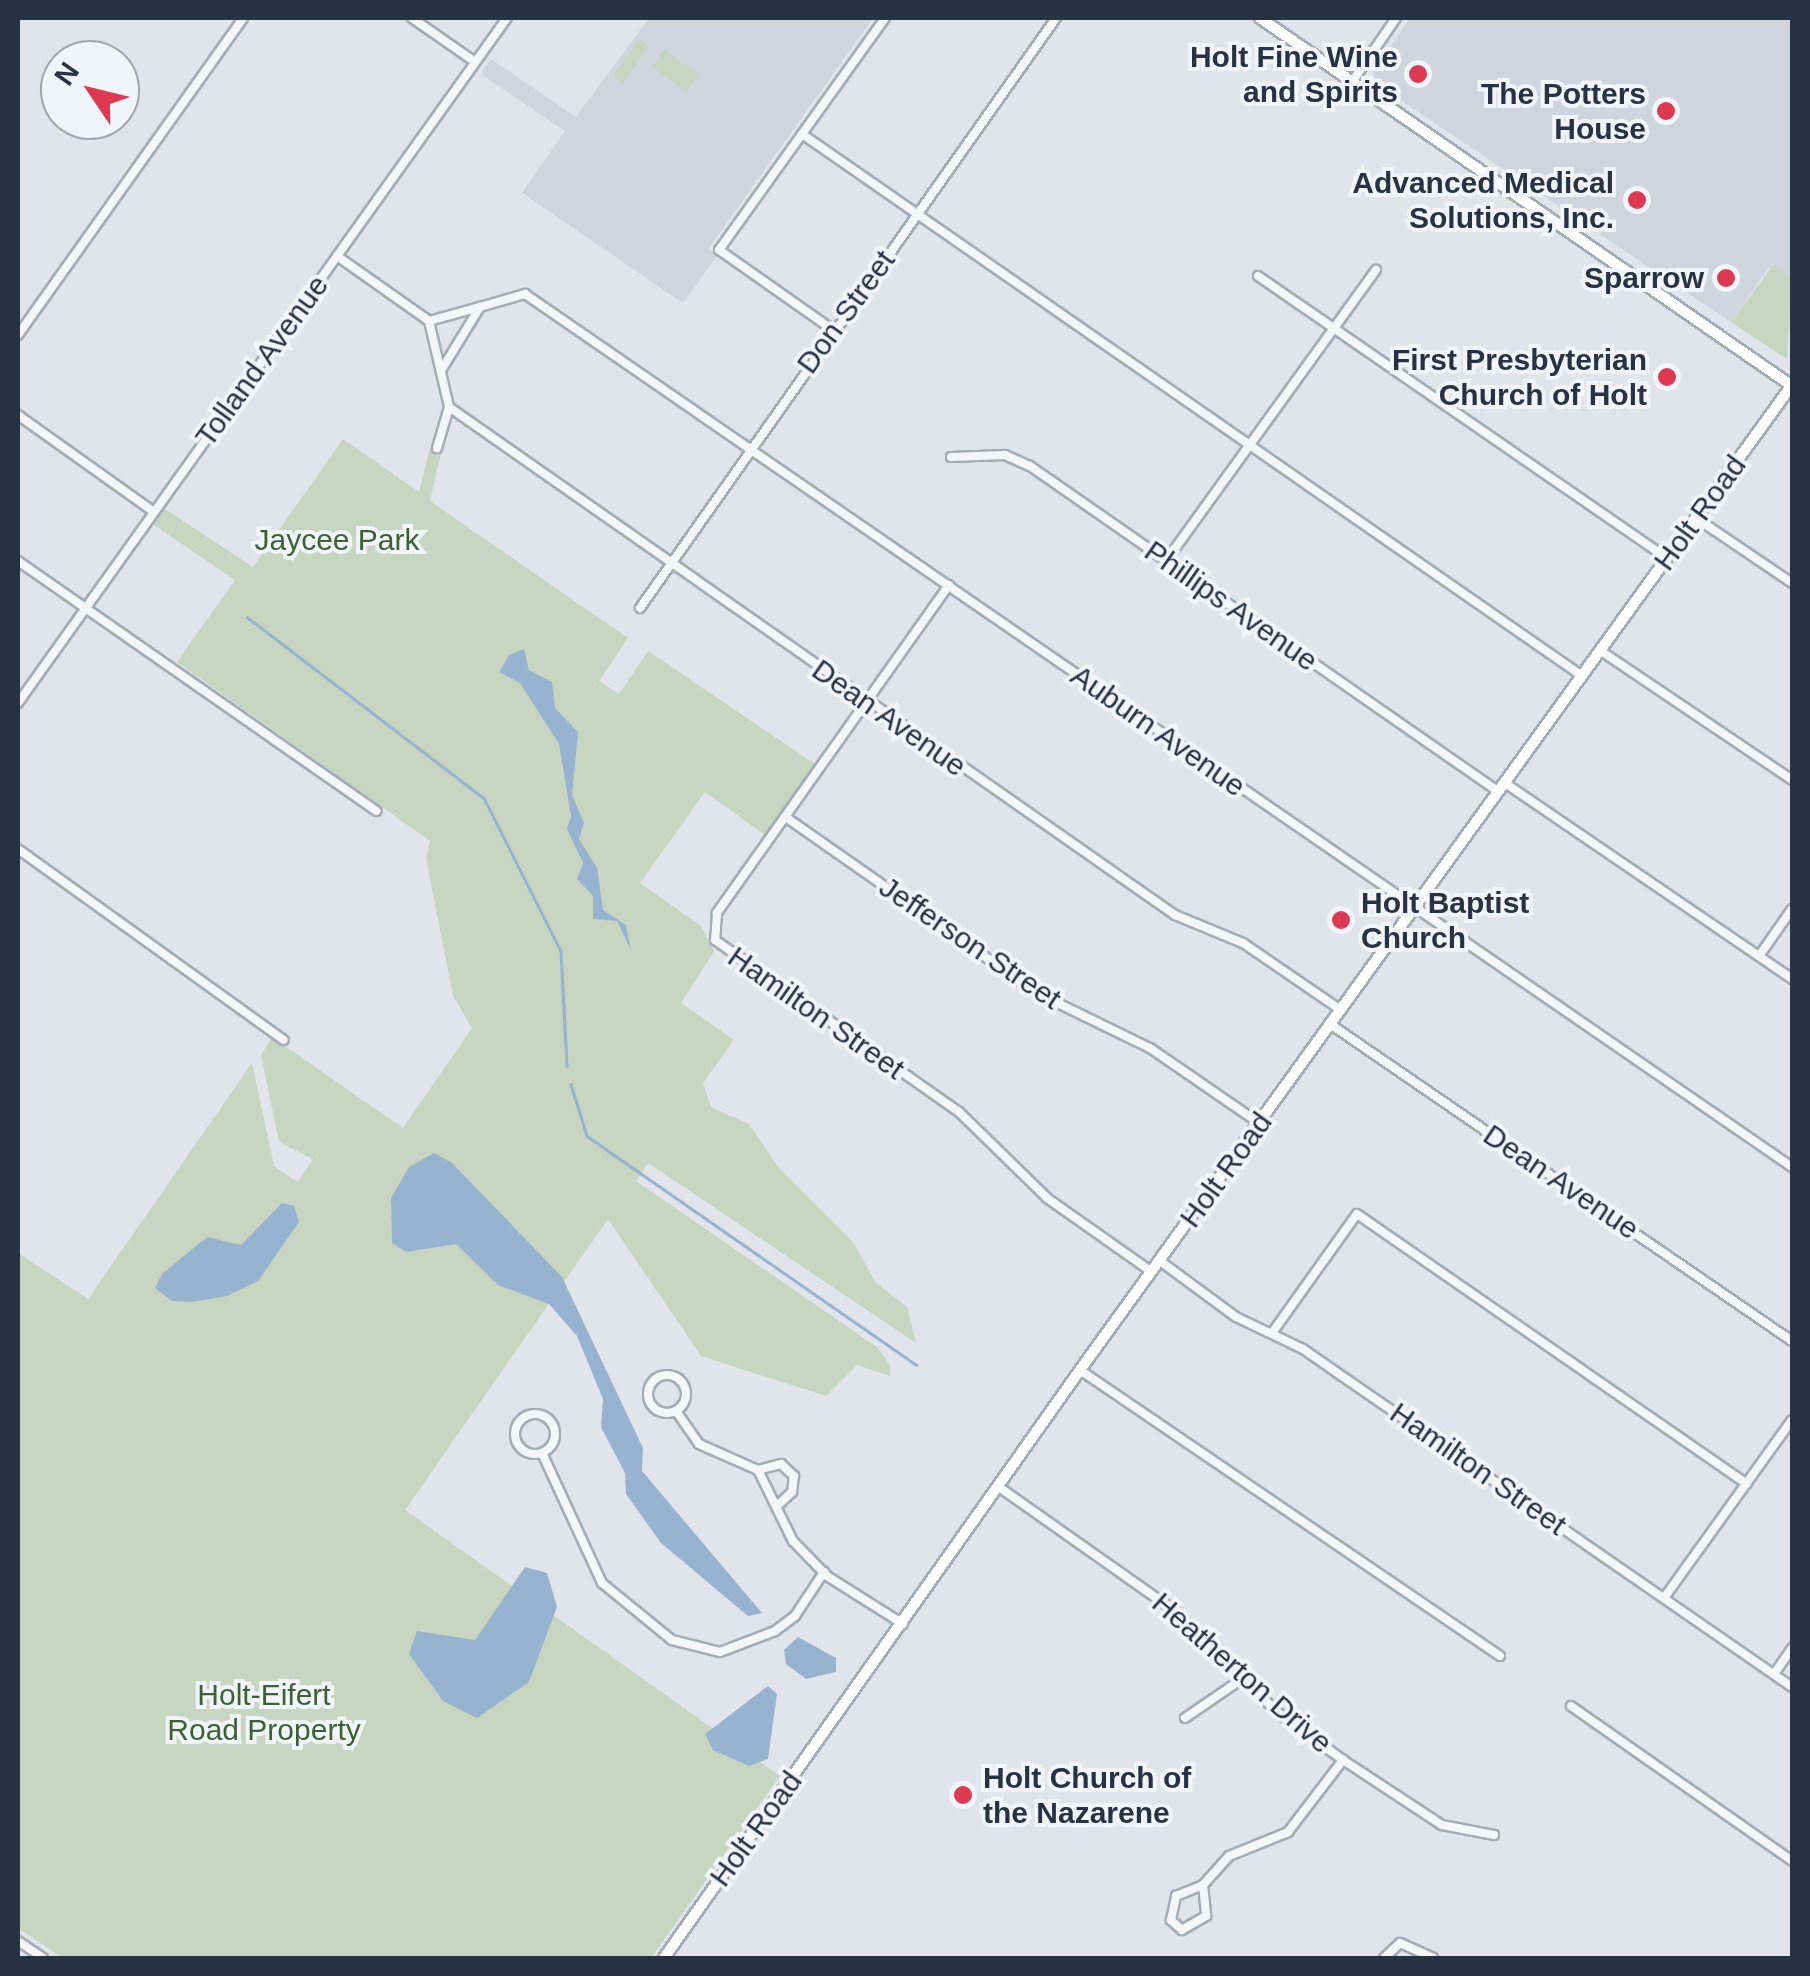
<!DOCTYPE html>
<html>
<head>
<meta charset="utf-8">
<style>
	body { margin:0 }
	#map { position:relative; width:1810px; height:1976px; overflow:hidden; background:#e1e5eb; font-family:Helvetica,sans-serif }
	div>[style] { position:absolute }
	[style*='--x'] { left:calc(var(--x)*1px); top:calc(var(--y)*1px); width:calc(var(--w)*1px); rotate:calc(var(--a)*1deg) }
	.built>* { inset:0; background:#cfd4dd }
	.green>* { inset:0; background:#c6d6c1; transform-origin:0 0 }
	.water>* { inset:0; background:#98b3cf }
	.stream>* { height:2.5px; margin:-1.25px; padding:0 1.25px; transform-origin:1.25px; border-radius:1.25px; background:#98b3cf }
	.roads { filter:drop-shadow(2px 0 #a5acb6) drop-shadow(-2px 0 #a5acb6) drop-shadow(0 2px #a5acb6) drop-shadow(0 -2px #a5acb6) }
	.street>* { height:8px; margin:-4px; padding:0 4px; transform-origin:4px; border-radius:4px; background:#f4f6f9 }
	.street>.ring { margin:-4px; padding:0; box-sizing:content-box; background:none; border:8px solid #f4f6f9; border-radius:50% }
	.secondary>* { height:10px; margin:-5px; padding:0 5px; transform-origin:5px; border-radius:5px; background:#fff }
	.dots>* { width:28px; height:28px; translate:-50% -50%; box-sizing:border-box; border:5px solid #f1f4f8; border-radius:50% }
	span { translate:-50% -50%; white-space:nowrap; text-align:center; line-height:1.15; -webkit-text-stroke:8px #f1f4f8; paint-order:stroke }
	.poi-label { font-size:30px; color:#273245; font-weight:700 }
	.right { translate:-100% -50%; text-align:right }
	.left { translate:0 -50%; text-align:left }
	.street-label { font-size:30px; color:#273245 }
	.park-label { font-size:30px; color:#3c6233 }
	.frame { position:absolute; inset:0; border:20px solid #273245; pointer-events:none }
	.north { position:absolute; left:40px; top:40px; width:100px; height:100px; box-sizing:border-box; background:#f1f4f8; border:2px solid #a0a6b0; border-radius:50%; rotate:305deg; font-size:28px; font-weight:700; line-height:40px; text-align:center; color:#273245 }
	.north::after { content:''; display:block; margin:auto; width:35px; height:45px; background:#dd3952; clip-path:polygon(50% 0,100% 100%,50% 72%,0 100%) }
</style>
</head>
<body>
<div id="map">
	<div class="built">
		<i style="clip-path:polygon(649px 18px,873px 18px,708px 249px,717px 256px,683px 303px,522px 193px,565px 131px,481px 74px,491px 59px,576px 117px)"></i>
		<i style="clip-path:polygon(1410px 18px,1792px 18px,1792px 277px,1769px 267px,1731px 322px,1375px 83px,1373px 72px)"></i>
	</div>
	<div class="green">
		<i style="left:639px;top:39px;width:12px;height:45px;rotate:35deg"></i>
		<i style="left:664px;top:50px;width:42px;height:21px;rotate:35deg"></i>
		<i style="clip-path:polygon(1773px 265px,1792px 277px,1787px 359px,1731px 322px)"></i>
		<i style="clip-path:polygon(343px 439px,419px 492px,430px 447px,442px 449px,430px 501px,628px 638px,599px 681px,619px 694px,648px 651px,815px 764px,765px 835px,705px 792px,640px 883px,701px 926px,714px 951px,681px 1003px,734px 1040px,703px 1083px,711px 1107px,749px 1124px,778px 1167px,853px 1242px,876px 1283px,907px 1307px,916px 1343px,648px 1163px,636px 1181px,877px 1347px,890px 1365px,890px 1376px,857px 1365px,826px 1396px,701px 1356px,608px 1219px,405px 1510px,780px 1776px,651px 1958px,62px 1958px,18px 1928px,18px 1253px,88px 1299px,252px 1063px,274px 1166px,298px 1182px,313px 1159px,279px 1142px,261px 1055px,272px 1037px,403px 1128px,472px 1028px,453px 996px,426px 858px,430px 841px,177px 662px,235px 580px,148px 521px,159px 505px,253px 567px)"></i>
	</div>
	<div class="water">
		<i style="clip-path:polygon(524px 649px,529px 670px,552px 682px,555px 708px,578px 732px,572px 795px,584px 823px,579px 839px,597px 868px,603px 910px,626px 925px,631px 950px,617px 921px,593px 919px,593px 896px,577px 879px,583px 863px,567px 829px,571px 816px,559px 744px,520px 683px,499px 672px,509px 655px)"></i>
		<i style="clip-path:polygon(434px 1153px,452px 1163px,562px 1277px,643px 1448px,642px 1471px,762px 1613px,748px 1616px,661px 1543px,626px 1494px,625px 1473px,601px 1427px,603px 1399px,577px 1336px,549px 1304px,498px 1285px,456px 1244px,406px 1252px,392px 1243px,391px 1198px,409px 1167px)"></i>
		<i style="clip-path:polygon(282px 1203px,294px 1206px,299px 1222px,258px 1281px,227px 1296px,192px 1302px,172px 1301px,155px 1288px,162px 1274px,207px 1237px,241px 1245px)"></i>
		<i style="clip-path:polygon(525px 1567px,547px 1573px,557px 1607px,529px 1682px,477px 1718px,443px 1701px,409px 1654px,417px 1631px,475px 1640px)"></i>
		<i style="clip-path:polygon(798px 1637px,836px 1658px,836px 1672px,806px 1679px,786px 1664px,784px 1650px)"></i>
		<i style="clip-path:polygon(768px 1686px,777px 1694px,768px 1759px,749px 1766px,713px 1750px,705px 1734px)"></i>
	</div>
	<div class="stream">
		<i style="--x:247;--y:617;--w:298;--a:37.4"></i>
		<i style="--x:484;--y:798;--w:171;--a:63.3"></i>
		<i style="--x:561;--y:951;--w:115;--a:87"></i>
		<i style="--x:571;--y:1084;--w:54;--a:72.9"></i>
		<i style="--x:587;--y:1136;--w:401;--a:34.8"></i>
	</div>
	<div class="roads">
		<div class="street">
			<i style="--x:412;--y:18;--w:77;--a:34.9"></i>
			<i style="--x:1352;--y:82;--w:78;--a:-55.5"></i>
			<i style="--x:802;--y:134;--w:950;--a:34.79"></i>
			<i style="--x:337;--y:256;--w:113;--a:35.2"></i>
			<i style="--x:429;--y:321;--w:88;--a:76.9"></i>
			<i style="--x:449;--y:407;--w:43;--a:106.3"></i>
			<i style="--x:1258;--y:276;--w:497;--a:34.6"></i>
			<i style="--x:429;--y:321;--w:53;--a:-15.4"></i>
			<i style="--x:833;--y:330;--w:139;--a:-144.9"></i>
			<i style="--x:719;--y:250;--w:285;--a:-54.4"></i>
			<i style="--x:18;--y:335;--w:389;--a:-54.6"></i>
			<i style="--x:442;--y:369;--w:73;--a:-58.5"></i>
			<i style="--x:480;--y:307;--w:47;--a:-16.1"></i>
			<i style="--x:525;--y:294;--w:1539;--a:34.57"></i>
			<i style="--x:449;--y:407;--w:886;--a:34.98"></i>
			<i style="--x:1175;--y:915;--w:74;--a:22.4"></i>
			<i style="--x:1243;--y:943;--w:119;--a:34.4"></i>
			<i style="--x:18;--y:415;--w:167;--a:35.5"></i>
			<i style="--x:951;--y:457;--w:54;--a:-2.1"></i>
			<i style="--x:1005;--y:455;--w:27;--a:24"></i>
			<i style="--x:1030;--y:466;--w:571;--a:34.8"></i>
			<i style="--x:1696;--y:518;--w:116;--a:34.1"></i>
			<i style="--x:18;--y:561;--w:437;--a:34.9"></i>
			<i style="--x:1166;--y:561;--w:359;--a:-54.2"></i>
			<i style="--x:949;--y:585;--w:402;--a:125.3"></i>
			<i style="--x:717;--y:913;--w:27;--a:94"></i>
			<i style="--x:715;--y:940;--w:299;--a:35.2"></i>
			<i style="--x:959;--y:1112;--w:123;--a:44.3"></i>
			<i style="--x:1047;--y:1198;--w:128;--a:35.2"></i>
			<i style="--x:640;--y:608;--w:722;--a:-54.81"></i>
			<i style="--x:1601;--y:651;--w:230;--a:34"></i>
			<i style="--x:18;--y:703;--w:842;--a:-54.48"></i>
			<i style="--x:1505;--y:783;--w:348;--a:34.3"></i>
			<i style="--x:787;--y:818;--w:305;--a:35"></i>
			<i style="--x:1037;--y:993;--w:126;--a:26"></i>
			<i style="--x:1150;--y:1048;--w:132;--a:34.5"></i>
			<i style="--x:18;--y:849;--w:327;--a:35.7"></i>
			<i style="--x:1759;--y:956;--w:57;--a:-54.9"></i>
			<i style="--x:1330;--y:1024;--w:560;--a:34.46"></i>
			<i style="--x:1160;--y:1261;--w:94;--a:36.4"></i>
			<i style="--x:1236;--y:1317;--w:74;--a:25.5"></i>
			<i style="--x:1303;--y:1349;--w:594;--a:34.65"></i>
			<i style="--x:1272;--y:1333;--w:146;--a:-54.5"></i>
			<i style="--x:1357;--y:1214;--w:474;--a:34.7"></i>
			<i style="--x:1080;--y:1370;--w:508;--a:34.25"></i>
			<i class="ring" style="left:648px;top:1375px;width:30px;height:30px"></i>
			<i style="--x:676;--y:1411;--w:40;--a:55.1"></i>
			<i style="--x:699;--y:1444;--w:64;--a:23.8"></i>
			<i style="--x:758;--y:1470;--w:79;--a:63.8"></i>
			<i style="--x:793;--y:1541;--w:49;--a:45.8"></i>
			<i style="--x:827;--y:1576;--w:90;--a:32.3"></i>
			<i class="ring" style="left:515px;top:1414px;width:32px;height:32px"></i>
			<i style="--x:542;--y:1453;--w:143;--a:65.2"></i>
			<i style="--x:602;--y:1583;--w:90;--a:39.2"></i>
			<i style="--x:672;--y:1640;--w:49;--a:14"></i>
			<i style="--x:720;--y:1652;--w:59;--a:-20.9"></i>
			<i style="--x:775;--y:1631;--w:25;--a:-37"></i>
			<i style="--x:795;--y:1616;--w:53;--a:-56.6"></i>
			<i style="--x:758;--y:1470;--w:24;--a:-15"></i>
			<i style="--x:781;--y:1464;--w:18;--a:43"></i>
			<i style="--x:794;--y:1476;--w:16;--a:97"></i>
			<i style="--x:792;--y:1492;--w:18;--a:137"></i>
			<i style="--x:999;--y:1487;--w:217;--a:35.2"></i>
			<i style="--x:1176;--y:1612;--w:142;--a:44.7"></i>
			<i style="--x:1277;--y:1712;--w:82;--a:36"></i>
			<i style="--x:1343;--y:1760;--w:118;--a:33.3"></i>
			<i style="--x:1442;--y:1825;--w:53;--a:10.9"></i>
			<i style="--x:1664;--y:1598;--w:219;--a:-54.3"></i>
			<i style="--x:1774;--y:1674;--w:32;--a:-55"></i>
			<i style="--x:1571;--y:1706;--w:270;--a:35"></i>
			<i style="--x:1185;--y:1718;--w:69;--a:-34.4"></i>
			<i style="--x:1203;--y:1885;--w:31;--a:84"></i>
			<i style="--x:1206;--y:1916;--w:28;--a:150"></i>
			<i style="--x:1182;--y:1930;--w:15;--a:-138"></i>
			<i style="--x:1171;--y:1920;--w:25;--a:-78"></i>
			<i style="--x:1176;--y:1896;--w:29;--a:-22"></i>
			<i style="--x:1203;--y:1885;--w:39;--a:-48"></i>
			<i style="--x:1229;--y:1856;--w:64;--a:-22.1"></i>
			<i style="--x:1288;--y:1832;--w:91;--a:-52.6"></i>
			<i style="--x:18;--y:1941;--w:30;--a:34"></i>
			<i style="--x:1384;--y:1958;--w:22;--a:-43"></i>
			<i style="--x:1400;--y:1943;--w:36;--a:24"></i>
		</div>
		<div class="secondary">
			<i style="--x:1260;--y:18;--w:647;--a:34.67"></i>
			<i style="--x:664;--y:1958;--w:720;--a:-54.72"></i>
			<i style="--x:1080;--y:1370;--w:1215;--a:-54.14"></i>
		</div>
	</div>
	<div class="dots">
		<i style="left:1418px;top:74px;background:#dd3952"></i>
		<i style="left:1666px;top:111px;background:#dd3952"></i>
		<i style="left:1637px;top:200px;background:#dd3952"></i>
		<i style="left:1726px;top:278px;background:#dd3952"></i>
		<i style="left:1667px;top:377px;background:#dd3952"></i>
		<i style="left:1341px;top:920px;background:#dd3952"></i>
		<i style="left:963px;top:1795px;background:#dd3952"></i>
	</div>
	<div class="poi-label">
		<span class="right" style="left:1398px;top:74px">Holt Fine Wine<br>and Spirits</span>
		<span class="right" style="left:1646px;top:111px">The Potters<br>House</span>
		<span class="right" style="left:1614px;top:200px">Advanced Medical<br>Solutions, Inc.</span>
		<span class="right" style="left:1704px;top:278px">Sparrow</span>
		<span class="right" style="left:1647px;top:377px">First Presbyterian<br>Church of Holt</span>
		<span class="left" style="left:1361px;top:920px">Holt Baptist<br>Church</span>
		<span class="left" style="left:983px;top:1795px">Holt Church of<br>the Nazarene</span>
	</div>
	<div class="street-label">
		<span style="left:846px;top:312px;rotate:-54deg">Don Street</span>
		<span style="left:262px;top:361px;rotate:-54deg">Tolland Avenue</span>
		<span style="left:1700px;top:513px;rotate:-54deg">Holt Road</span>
		<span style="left:1231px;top:606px;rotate:35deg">Phillips Avenue</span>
		<span style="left:889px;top:718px;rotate:35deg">Dean Avenue</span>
		<span style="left:1158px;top:731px;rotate:35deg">Auburn Avenue</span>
		<span style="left:970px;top:943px;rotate:34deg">Jefferson Street</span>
		<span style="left:816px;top:1013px;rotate:35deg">Hamilton Street</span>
		<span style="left:1226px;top:1170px;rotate:-54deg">Holt Road</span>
		<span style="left:1561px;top:1182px;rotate:34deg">Dean Avenue</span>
		<span style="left:1478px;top:1469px;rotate:35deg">Hamilton Street</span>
		<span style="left:1242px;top:1673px;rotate:41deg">Heatherton Drive</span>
		<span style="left:756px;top:1829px;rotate:-54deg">Holt Road</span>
	</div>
	<div class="park-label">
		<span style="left:337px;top:540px">Jaycee Park</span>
		<span style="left:264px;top:1712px">Holt-Eifert<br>Road Property</span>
	</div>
	<div class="frame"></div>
	<div class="north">N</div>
</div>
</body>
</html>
